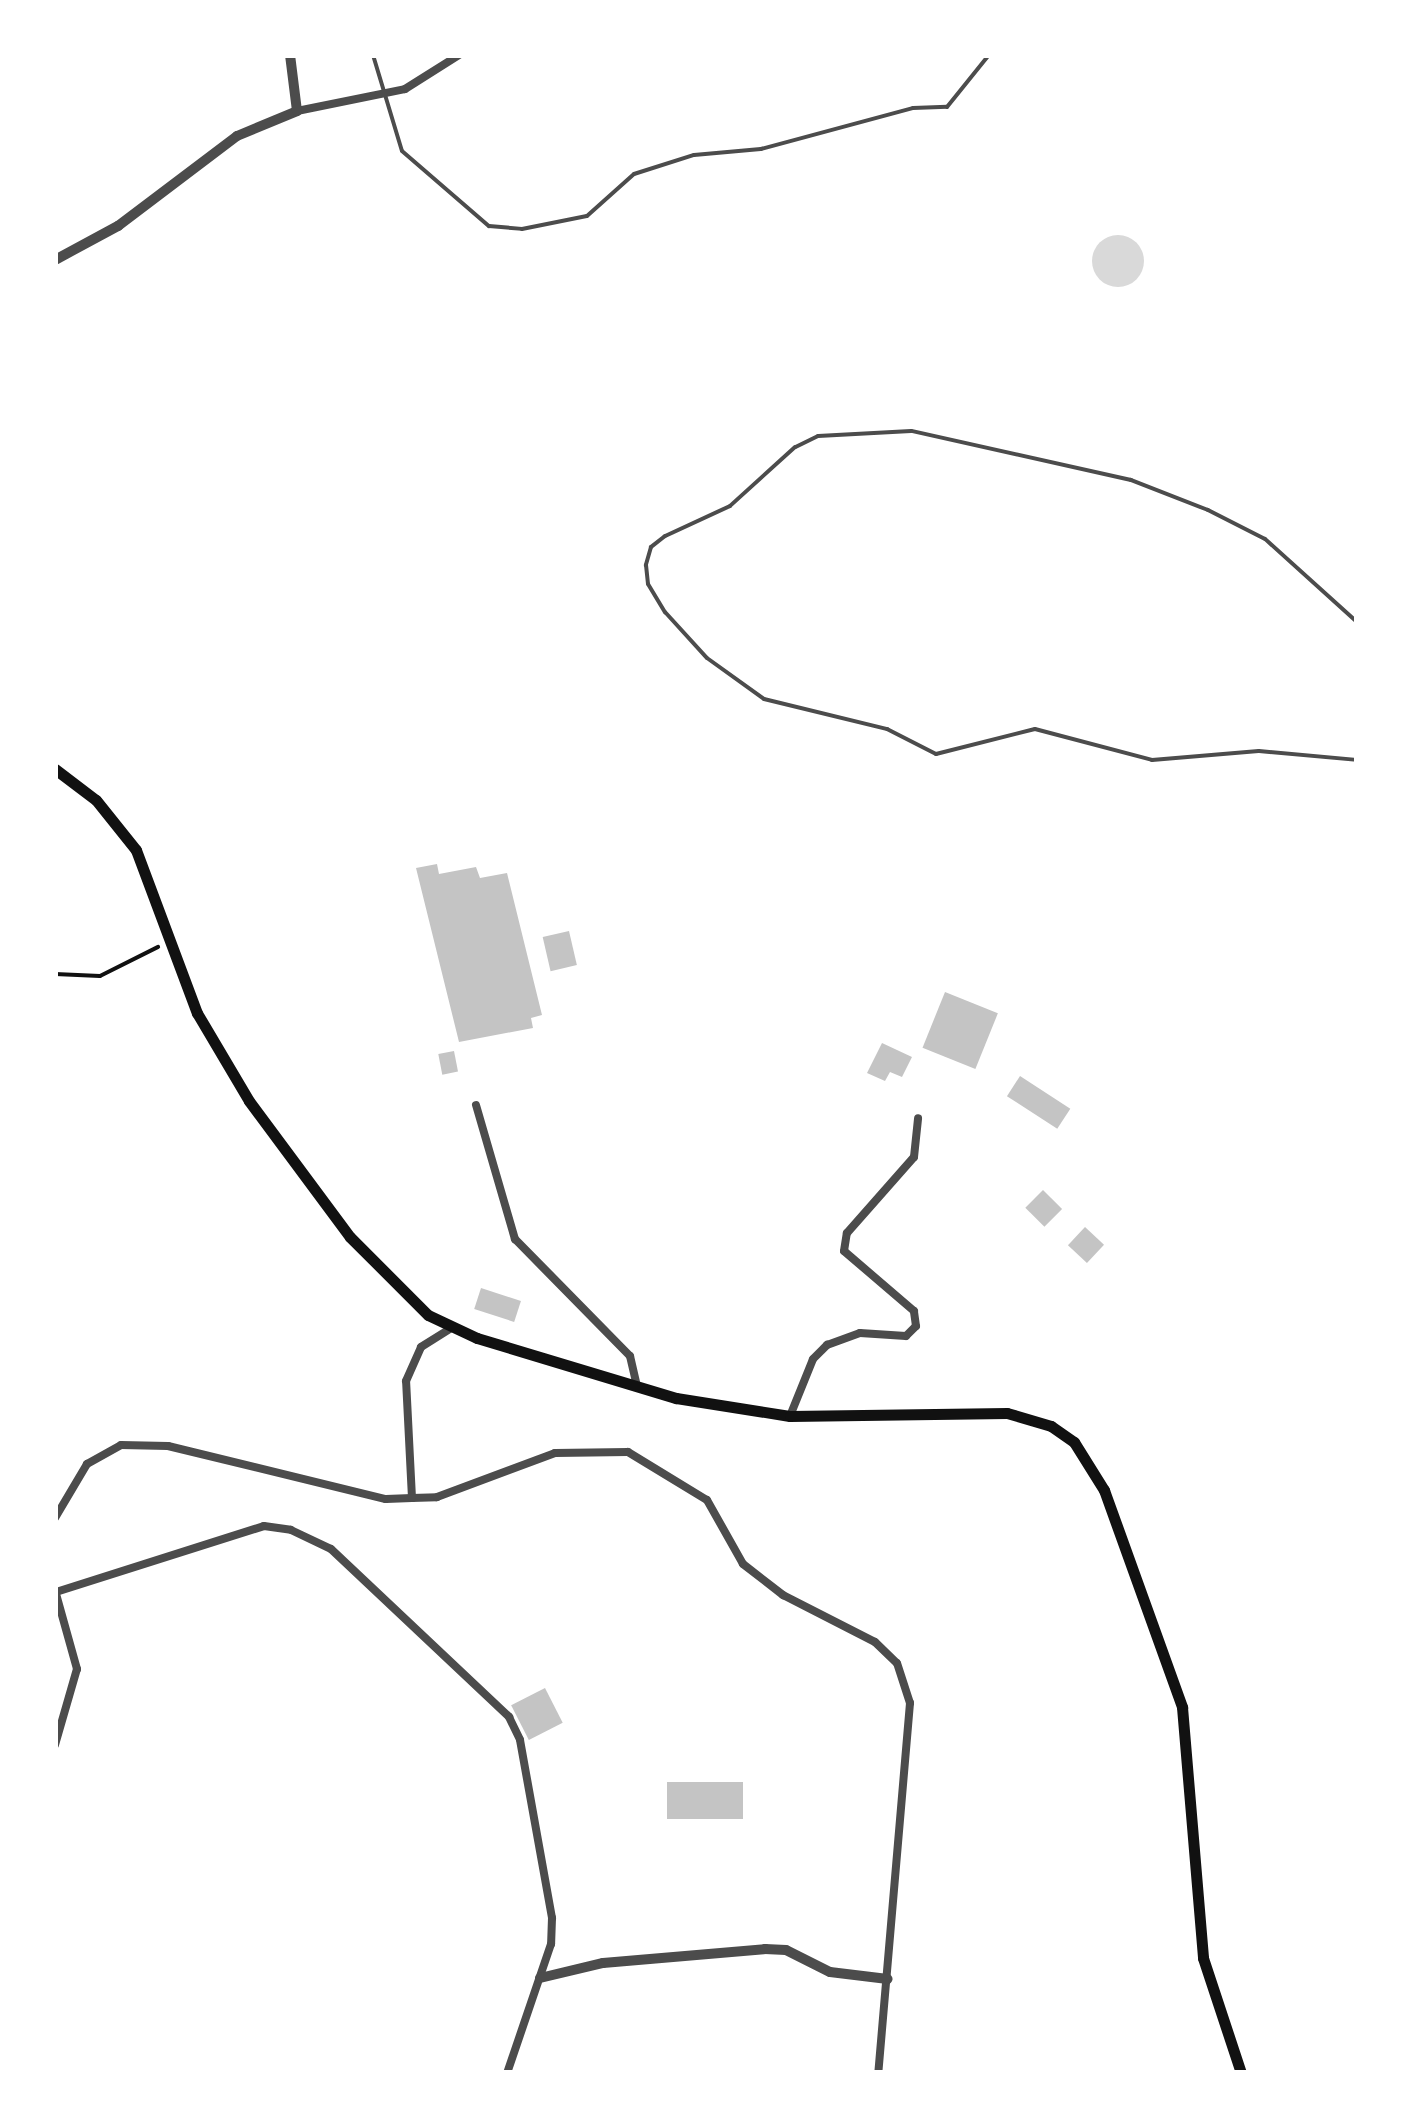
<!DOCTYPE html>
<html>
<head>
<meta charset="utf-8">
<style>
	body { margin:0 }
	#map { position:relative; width:1412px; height:2128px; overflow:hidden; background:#fff; font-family:"Space Grotesk",sans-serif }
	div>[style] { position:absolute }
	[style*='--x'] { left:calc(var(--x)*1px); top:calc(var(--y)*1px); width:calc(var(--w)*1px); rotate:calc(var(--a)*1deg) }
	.water>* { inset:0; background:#d9d9d9 }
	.round { border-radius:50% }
	.building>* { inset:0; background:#c4c4c4; transform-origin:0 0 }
	.path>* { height:4px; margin:-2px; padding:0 2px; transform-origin:2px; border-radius:2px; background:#111 }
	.service>* { height:4px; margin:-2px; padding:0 2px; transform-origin:2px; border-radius:2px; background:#4c4c4c }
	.minor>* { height:8px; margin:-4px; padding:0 4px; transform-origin:4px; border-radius:4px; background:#4c4c4c }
	.tertiary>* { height:10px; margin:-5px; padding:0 5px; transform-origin:5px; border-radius:5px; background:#4c4c4c }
	.secondary>* { height:11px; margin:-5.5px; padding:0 5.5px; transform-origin:5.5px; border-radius:5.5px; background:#111 }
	span { translate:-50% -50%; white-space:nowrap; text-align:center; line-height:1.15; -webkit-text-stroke:10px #fff; paint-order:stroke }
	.frame { position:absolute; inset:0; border:58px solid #fff; pointer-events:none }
</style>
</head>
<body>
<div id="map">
	<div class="water">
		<i class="round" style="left:1092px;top:235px;width:52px;height:52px"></i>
	</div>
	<div class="building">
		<i style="clip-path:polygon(437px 864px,439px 874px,476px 867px,480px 878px,507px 873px,542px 1015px,531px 1018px,533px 1028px,459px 1042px,416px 868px)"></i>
		<i style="left:569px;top:931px;width:35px;height:27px;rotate:77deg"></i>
		<i style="left:945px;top:992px;width:57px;height:60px;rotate:22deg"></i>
		<i style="clip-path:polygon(882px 1043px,912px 1057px,902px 1077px,890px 1072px,885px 1081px,867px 1073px)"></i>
		<i style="left:454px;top:1051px;width:21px;height:16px;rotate:79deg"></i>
		<i style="left:1020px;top:1076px;width:60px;height:24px;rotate:33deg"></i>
		<i style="left:1043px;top:1190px;width:27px;height:25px;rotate:45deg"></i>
		<i style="left:1085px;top:1227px;width:26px;height:25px;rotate:43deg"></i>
		<i style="left:481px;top:1288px;width:42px;height:22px;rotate:18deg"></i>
		<i style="left:545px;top:1688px;width:39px;height:38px;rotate:63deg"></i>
		<i style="left:667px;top:1782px;width:76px;height:37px"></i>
	</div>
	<div class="path">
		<i style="--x:55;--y:974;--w:45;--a:2.5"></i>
		<i style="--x:100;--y:976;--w:65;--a:-26.6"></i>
	</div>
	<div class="service">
		<i style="--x:373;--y:55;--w:100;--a:73.2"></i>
		<i style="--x:402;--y:151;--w:115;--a:40.8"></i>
		<i style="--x:489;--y:226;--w:33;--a:5"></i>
		<i style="--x:522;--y:229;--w:66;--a:-11.3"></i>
		<i style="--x:587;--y:216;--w:63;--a:-41.8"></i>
		<i style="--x:634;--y:174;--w:63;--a:-17.6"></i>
		<i style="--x:694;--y:155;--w:67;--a:-5.1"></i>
		<i style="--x:761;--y:149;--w:157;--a:-15.1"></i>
		<i style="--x:913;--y:108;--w:34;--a:-2"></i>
		<i style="--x:947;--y:107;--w:67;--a:-51.1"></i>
		<i style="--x:1357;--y:622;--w:124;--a:-137.9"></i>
		<i style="--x:1265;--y:539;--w:64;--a:-153"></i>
		<i style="--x:1208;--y:510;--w:83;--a:-158.7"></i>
		<i style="--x:1131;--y:480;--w:225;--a:-167.4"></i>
		<i style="--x:911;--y:431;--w:93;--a:176.9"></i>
		<i style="--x:818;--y:436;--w:25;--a:154"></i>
		<i style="--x:795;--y:447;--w:88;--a:137.8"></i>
		<i style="--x:730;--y:506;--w:72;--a:155.2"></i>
		<i style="--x:665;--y:536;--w:18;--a:142"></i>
		<i style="--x:651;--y:547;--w:19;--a:106"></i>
		<i style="--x:646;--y:565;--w:19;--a:84"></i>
		<i style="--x:648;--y:584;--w:33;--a:59"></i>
		<i style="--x:665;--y:612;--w:62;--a:47.6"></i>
		<i style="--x:707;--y:658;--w:70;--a:35.7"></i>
		<i style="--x:764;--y:699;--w:127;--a:13.7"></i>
		<i style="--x:887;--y:729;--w:55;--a:27"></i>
		<i style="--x:936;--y:754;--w:102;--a:-14.2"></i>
		<i style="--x:1035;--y:729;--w:121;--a:14.8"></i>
		<i style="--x:1152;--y:760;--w:107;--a:-4.8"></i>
		<i style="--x:1259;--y:751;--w:98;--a:5.2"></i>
	</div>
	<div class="minor">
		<i style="--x:297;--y:111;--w:110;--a:-11.5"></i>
		<i style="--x:405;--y:89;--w:64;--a:-32.2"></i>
		<i style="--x:476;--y:1105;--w:140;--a:73.8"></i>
		<i style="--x:515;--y:1239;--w:164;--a:45.5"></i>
		<i style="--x:630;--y:1356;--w:31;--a:77"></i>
		<i style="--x:790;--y:1416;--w:61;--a:-68"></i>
		<i style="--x:813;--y:1359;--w:20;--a:-45"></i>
		<i style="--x:827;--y:1345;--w:35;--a:-20"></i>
		<i style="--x:860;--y:1333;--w:46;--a:3.7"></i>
		<i style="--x:906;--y:1336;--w:14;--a:-45"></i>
		<i style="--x:916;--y:1326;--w:15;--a:-98"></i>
		<i style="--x:914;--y:1311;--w:92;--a:-139.4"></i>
		<i style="--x:844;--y:1251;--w:18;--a:-81"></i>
		<i style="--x:847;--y:1233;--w:101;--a:-48.6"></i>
		<i style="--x:914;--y:1157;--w:39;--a:-84"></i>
		<i style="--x:412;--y:1498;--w:25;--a:-2"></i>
		<i style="--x:437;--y:1497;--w:126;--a:-20.4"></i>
		<i style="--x:555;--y:1453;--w:73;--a:-0.8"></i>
		<i style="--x:628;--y:1452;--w:92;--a:31.3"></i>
		<i style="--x:707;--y:1500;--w:73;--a:60.6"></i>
		<i style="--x:743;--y:1564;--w:51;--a:37.8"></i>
		<i style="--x:783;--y:1595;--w:103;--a:27.1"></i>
		<i style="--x:875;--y:1642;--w:30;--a:44"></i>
		<i style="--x:897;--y:1663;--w:42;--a:72"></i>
		<i style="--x:910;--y:1703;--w:371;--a:94.9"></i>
		<i style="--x:55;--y:1518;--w:63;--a:-59.3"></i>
		<i style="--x:87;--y:1464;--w:39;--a:-29"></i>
		<i style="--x:121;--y:1445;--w:47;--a:1.2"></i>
		<i style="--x:168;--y:1446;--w:224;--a:13.7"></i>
		<i style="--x:386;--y:1499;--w:26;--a:-2"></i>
		<i style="--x:412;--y:1498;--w:117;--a:-92.9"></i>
		<i style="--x:406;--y:1381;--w:37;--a:-66"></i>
		<i style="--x:421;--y:1347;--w:36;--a:-32"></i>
		<i style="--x:56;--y:1592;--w:218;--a:-17.6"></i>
		<i style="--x:264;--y:1526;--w:27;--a:8"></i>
		<i style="--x:291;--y:1530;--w:44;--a:25.4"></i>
		<i style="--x:331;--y:1549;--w:245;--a:43.3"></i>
		<i style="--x:509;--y:1717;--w:25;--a:64"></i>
		<i style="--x:520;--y:1740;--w:181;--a:79.8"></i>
		<i style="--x:552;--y:1918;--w:26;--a:92"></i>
		<i style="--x:551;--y:1944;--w:136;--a:108.8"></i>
		<i style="--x:55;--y:1745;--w:79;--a:-73.9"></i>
		<i style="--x:77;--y:1669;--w:82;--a:-105.6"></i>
	</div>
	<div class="tertiary">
		<i style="--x:55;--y:260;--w:72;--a:-28.4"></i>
		<i style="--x:118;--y:226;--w:149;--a:-37.1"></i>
		<i style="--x:237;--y:136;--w:65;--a:-22.6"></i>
		<i style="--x:297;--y:111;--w:56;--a:-97.1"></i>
		<i style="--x:540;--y:1978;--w:65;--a:-13.4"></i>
		<i style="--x:603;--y:1963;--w:163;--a:-4.9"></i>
		<i style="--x:765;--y:1949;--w:21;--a:3"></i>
		<i style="--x:786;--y:1950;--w:49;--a:26.6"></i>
		<i style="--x:830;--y:1972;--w:58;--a:6.9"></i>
	</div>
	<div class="secondary">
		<i style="--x:55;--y:769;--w:51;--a:37.1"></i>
		<i style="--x:96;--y:800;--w:64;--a:51.3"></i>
		<i style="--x:136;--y:850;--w:174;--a:69.5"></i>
		<i style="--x:197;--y:1013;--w:102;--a:59.4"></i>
		<i style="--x:249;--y:1101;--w:169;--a:53.4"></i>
		<i style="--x:350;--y:1237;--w:110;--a:45"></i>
		<i style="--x:428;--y:1315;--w:54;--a:25.1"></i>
		<i style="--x:477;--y:1338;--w:208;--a:16.8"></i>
		<i style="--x:676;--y:1398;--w:115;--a:9"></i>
		<i style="--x:790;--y:1416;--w:217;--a:-0.8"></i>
		<i style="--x:1007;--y:1413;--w:46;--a:16.5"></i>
		<i style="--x:1051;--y:1426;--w:28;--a:35"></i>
		<i style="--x:1074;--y:1442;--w:57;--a:58"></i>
		<i style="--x:1104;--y:1490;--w:231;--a:70.2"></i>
		<i style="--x:1182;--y:1707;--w:252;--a:85.2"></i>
		<i style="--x:1203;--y:1958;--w:121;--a:71.7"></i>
	</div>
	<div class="frame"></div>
</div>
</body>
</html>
